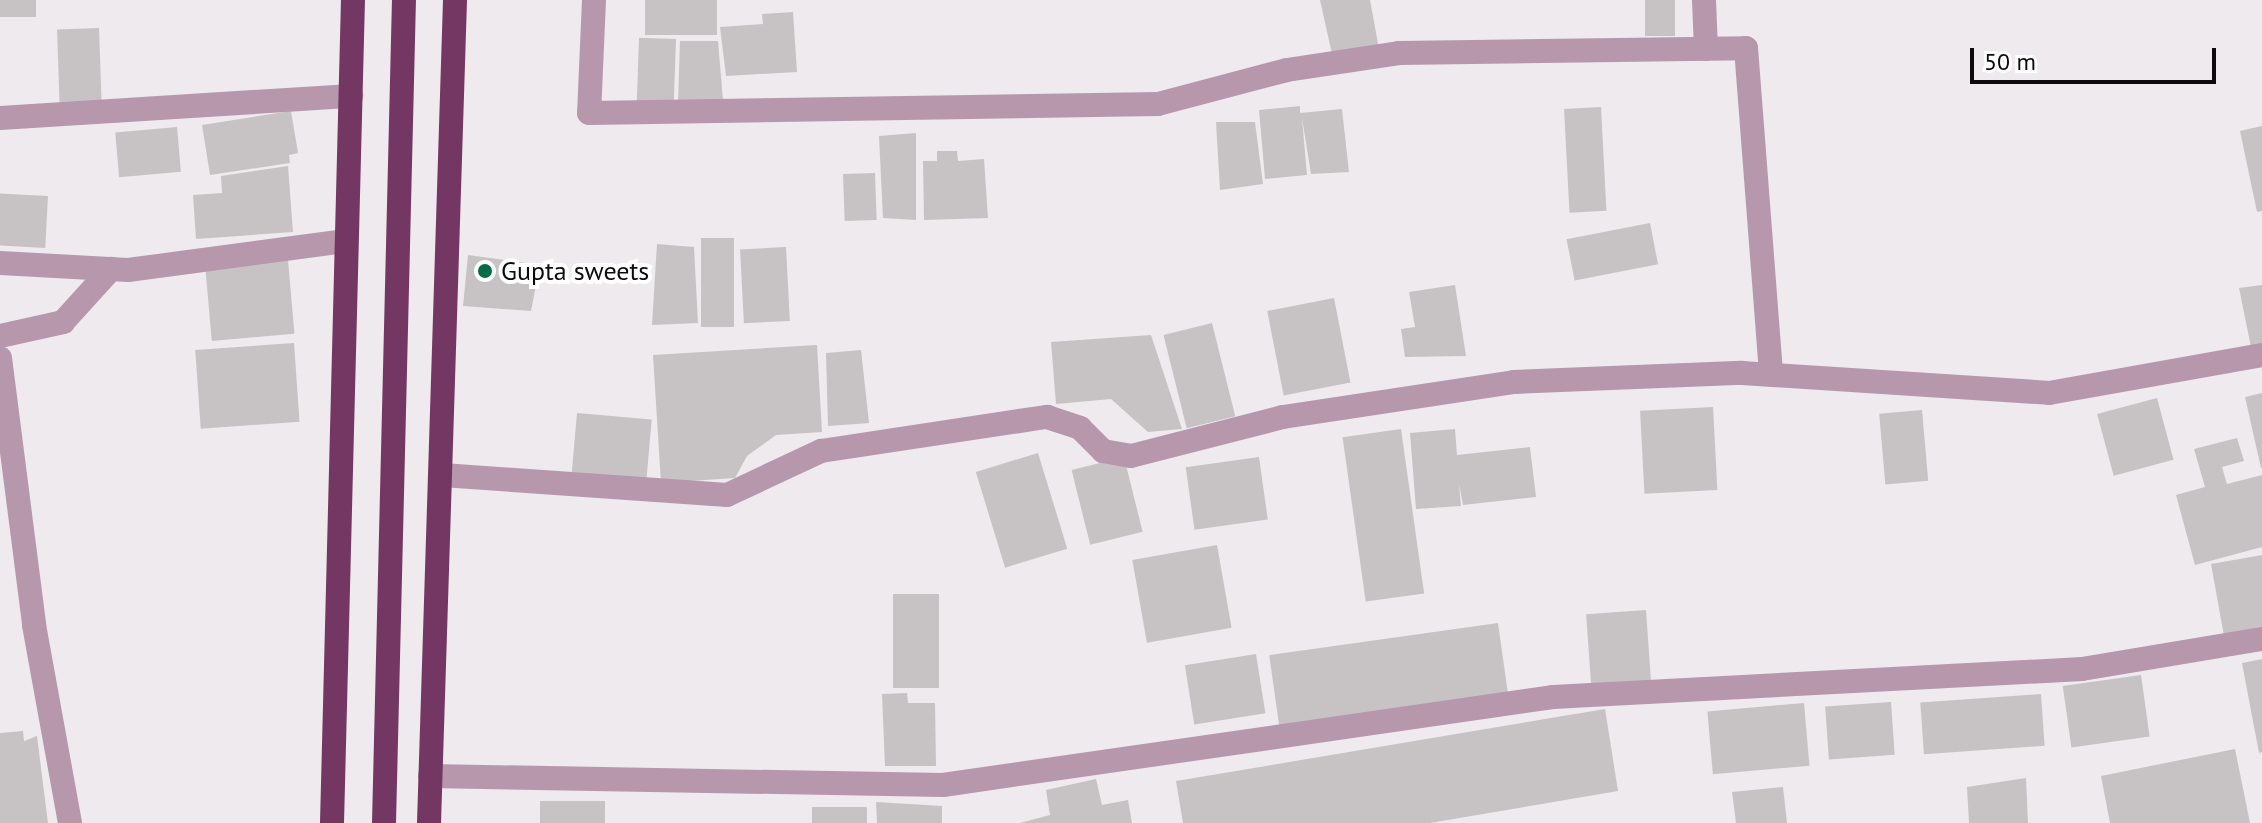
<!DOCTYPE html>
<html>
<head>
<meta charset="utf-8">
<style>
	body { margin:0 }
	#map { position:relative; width:2262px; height:823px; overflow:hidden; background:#eeeaed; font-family:"PT Sans",sans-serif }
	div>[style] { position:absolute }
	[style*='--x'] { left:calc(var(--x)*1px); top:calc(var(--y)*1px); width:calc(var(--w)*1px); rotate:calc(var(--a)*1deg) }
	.building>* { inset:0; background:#c7c3c5; transform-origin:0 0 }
	.street>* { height:24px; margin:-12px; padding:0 12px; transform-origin:12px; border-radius:12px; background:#b797ac }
	.highway>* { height:24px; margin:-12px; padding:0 12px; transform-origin:12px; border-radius:12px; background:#743663 }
	.dots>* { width:22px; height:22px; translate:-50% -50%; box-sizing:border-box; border:4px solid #fff; border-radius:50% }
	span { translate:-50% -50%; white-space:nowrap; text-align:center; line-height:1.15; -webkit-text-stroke:8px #fff; paint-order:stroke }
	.poi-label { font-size:26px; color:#0c0b0c }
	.left { translate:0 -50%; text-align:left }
	.scale { position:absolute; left:1970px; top:48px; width:246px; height:36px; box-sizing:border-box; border:4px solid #0c0b0c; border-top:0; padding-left:10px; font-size:24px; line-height:28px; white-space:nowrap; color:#0c0b0c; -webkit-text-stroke:6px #fff; paint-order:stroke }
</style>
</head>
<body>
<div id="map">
	<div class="building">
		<i style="left:0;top:0;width:36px;height:17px"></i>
		<i style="left:645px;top:0;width:72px;height:35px"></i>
		<i style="clip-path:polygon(1320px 0,1370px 0,1379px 49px,1332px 54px)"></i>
		<i style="left:1645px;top:0;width:30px;height:36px"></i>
		<i style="clip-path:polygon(793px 12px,797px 72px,726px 76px,720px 27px,763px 24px,762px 14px)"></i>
		<i style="left:99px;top:28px;width:74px;height:42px;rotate:88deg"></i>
		<i style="left:676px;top:39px;width:66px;height:37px;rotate:92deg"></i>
		<i style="clip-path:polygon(680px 41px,718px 41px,723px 100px,678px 103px)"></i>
		<i style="clip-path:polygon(1300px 106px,1300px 113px,1342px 109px,1349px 172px,1311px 174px,1302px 118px,1307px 175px,1265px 179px,1259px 110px)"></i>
		<i style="left:1601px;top:107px;width:104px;height:37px;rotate:87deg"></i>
		<i style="clip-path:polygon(291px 111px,298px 153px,289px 155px,290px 163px,210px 175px,202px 125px)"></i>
		<i style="clip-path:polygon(1216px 122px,1255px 122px,1263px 184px,1220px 190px)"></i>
		<i style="clip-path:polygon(2262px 126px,2262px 211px,2257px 212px,2240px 131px)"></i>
		<i style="left:177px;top:127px;width:45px;height:62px;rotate:85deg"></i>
		<i style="clip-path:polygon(916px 133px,916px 220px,883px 218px,879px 136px)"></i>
		<i style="clip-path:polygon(937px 151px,957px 151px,958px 161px,984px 159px,988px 218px,924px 220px,923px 161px,937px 161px)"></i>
		<i style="clip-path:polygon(288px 166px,293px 232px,196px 239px,193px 195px,222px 193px,221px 176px)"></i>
		<i style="left:875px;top:173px;width:47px;height:32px;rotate:88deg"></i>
		<i style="left:48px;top:196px;width:52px;height:48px;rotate:93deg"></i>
		<i style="left:1650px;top:223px;width:42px;height:85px;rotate:79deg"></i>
		<i style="left:701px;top:238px;width:33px;height:89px"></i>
		<i style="clip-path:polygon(657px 244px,694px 247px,698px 323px,652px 325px)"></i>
		<i style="left:786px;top:247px;width:74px;height:46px;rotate:87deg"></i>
		<i style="clip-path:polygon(468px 255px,540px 265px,531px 311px,463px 306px)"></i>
		<i style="left:288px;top:260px;width:74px;height:83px;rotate:85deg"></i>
		<i style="clip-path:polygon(1455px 285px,1466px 356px,1405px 357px,1401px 329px,1415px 327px,1409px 292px)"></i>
		<i style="clip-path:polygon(2262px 285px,2262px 346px,2251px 347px,2239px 288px)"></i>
		<i style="left:1334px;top:298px;width:86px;height:68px;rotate:79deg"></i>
		<i style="left:1212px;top:323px;width:96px;height:50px;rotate:76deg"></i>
		<i style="clip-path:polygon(1151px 335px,1182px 429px,1148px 432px,1111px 399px,1056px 404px,1051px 342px)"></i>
		<i style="left:294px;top:343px;width:79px;height:99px;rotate:86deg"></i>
		<i style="clip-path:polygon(817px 345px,822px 432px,776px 435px,747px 456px,735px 478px,661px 483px,653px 355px)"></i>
		<i style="clip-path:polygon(861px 350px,869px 423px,828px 426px,826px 353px)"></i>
		<i style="clip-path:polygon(2262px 393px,2262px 468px,2261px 468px,2245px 397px)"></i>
		<i style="left:2157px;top:398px;width:64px;height:62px;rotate:75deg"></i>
		<i style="left:1713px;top:407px;width:83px;height:73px;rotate:87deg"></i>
		<i style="left:1922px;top:410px;width:71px;height:43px;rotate:85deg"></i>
		<i style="left:577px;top:413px;width:75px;height:61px;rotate:5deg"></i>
		<i style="left:1401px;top:429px;width:166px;height:59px;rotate:82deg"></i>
		<i style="clip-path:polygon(1455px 429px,1457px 455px,1530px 447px,1536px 497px,1463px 505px,1459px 484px,1461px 506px,1416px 509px,1410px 433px)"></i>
		<i style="clip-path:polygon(2237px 438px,2244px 461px,2222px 467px,2227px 484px,2262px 475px,2262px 547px,2195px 565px,2176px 495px,2205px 487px,2194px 449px)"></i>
		<i style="left:1038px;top:453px;width:100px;height:65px;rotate:73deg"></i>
		<i style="left:1124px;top:457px;width:77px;height:54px;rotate:76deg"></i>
		<i style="left:1259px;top:457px;width:63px;height:74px;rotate:82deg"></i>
		<i style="left:1217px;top:545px;width:84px;height:86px;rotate:80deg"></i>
		<i style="clip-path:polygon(2262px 555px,2262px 630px,2224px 636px,2211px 564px)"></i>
		<i style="left:939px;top:594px;width:94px;height:46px;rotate:90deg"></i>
		<i style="left:1646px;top:610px;width:74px;height:60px;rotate:86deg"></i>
		<i style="left:1498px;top:623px;width:72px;height:231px;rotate:82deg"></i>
		<i style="left:1256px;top:654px;width:60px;height:72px;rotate:81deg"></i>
		<i style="clip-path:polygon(2262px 659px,2262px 752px,2259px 753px,2242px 663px)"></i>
		<i style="left:2141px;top:675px;width:62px;height:79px;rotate:82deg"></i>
		<i style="clip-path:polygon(907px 693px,908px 703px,935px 703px,936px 766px,885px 766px,882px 694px)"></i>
		<i style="left:2041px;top:694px;width:52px;height:121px;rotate:86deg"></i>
		<i style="left:1891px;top:702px;width:53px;height:66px;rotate:86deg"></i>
		<i style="left:1804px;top:703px;width:63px;height:97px;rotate:85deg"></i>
		<i style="clip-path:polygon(1605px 709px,1618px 791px,1430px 823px,1183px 823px,1176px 781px)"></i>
		<i style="clip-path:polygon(23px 731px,24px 741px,37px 736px,48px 823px,0 823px,0 733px)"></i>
		<i style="clip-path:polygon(2235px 749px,2250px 823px,2110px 823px,2101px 776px)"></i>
		<i style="clip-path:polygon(2026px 778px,2028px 823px,1969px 823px,1967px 787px)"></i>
		<i style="clip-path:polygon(1096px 779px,1102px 805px,1128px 800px,1132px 823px,1020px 823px,1050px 815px,1046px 790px)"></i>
		<i style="clip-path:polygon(1783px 787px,1787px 823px,1736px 823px,1732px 792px)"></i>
		<i style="left:605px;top:801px;width:22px;height:65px;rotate:90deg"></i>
		<i style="clip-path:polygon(876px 802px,942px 806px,942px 823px,877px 823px)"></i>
		<i style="left:867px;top:807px;width:16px;height:55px;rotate:90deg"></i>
	</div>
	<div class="street">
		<i style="--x:594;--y:0;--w:113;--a:92.5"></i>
		<i style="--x:589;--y:113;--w:569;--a:-0.91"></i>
		<i style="--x:1158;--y:104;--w:133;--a:-14.8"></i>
		<i style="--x:1287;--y:70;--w:113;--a:-8.6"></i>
		<i style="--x:1399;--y:53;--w:347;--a:-0.8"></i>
		<i style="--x:1746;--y:48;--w:328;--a:85.6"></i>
		<i style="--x:1704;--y:0;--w:49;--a:87.7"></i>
		<i style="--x:0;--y:118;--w:352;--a:-3.6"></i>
		<i style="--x:0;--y:263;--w:128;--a:3.1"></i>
		<i style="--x:128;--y:270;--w:220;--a:-7.6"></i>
		<i style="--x:0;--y:336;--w:65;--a:-12.5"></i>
		<i style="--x:63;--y:322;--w:72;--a:-47.8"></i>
		<i style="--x:0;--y:358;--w:269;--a:82.7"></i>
		<i style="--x:34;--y:625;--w:201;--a:79.7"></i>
		<i style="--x:442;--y:475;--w:286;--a:4"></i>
		<i style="--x:727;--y:495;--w:104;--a:-25.1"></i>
		<i style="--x:821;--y:451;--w:229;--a:-8.6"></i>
		<i style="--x:1047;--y:417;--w:35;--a:18"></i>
		<i style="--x:1080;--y:428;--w:33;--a:45"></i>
		<i style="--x:1103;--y:451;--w:28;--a:10"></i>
		<i style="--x:1131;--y:456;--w:157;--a:-14.4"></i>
		<i style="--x:1283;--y:417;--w:234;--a:-8.6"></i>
		<i style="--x:1514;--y:382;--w:228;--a:-2.3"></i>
		<i style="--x:1742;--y:373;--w:308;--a:3.7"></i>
		<i style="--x:2049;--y:393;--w:216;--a:-10.1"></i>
		<i style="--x:430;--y:776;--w:513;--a:1.01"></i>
		<i style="--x:943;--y:785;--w:616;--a:-8.21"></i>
		<i style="--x:1553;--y:697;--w:530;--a:-3.03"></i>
		<i style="--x:2082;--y:669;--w:182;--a:-9.5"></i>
	</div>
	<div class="highway">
		<i style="--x:332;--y:823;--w:823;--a:-88.54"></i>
		<i style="--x:384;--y:823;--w:823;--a:-88.61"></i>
		<i style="--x:429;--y:823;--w:823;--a:-88.19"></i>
	</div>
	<div class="dots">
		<i style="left:485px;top:271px;background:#036d44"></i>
	</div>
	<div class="poi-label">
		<span class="left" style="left:501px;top:271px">Gupta sweets</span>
	</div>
	<div class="scale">50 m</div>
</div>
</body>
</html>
